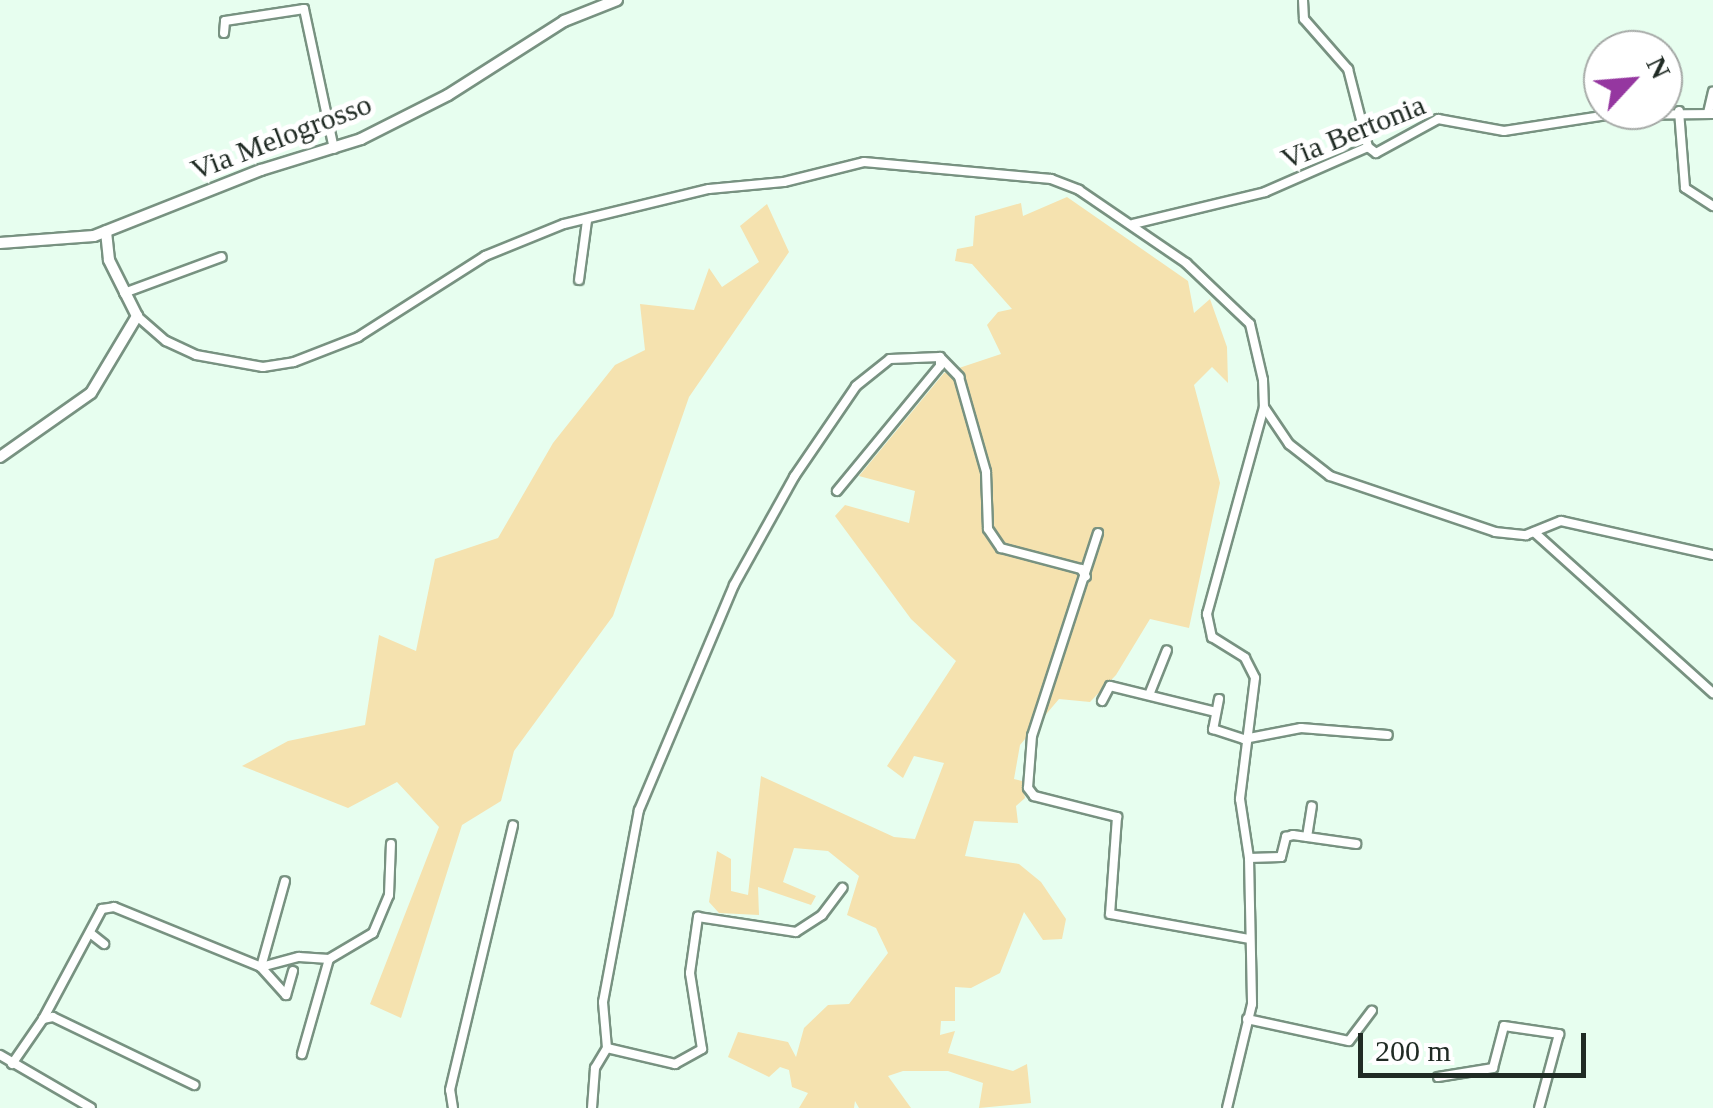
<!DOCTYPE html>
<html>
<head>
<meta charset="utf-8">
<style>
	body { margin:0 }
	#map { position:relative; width:1713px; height:1108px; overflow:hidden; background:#e7feef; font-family:Georgia,serif }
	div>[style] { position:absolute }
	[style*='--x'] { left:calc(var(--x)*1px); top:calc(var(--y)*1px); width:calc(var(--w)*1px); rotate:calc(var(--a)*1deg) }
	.green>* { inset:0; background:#f5e2af }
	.roads { filter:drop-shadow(2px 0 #789281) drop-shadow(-2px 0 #789281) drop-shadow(0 2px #789281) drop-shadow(0 -2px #789281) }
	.street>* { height:8px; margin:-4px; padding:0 4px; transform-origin:4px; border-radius:4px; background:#fff }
	.secondary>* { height:10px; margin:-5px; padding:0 5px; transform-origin:5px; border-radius:5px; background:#fff }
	span { translate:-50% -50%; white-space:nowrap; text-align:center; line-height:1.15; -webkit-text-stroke:10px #fff; paint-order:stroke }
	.street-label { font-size:30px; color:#202b24 }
	.north { position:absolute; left:1583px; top:30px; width:100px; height:100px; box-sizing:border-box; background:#fff; border:2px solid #a6aaa7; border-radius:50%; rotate:64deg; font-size:28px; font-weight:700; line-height:40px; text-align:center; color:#202b24 }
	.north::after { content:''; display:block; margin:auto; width:35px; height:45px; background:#9537a0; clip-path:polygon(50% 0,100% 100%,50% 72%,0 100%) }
	.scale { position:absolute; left:1358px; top:1033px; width:228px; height:45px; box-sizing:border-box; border:5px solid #202b24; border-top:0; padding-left:12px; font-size:30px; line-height:35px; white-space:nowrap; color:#202b24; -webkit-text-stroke:8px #fff; paint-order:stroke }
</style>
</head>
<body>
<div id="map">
	<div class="green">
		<i style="clip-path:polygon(1067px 197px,1188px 281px,1194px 313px,1210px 299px,1227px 347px,1228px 383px,1212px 367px,1194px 385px,1220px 483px,1189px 628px,1150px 619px,1116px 675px,1090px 702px,1059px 699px,1020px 745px,1014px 779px,1022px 781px,1025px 798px,1016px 806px,1018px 823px,974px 821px,965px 856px,1019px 864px,1041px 882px,1066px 919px,1062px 939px,1043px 940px,1024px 912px,1000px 973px,971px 988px,955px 987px,955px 1021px,941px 1021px,940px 1035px,955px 1031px,948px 1053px,1013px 1071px,1027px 1064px,1031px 1103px,979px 1108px,983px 1083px,948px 1071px,903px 1071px,888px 1076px,911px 1108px,859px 1108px,855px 1101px,854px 1108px,799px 1108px,808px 1093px,792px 1087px,789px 1070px,780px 1067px,769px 1077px,728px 1057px,738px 1032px,788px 1042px,796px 1057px,804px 1028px,828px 1005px,849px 1004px,888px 953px,876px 928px,847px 915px,859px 876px,828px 851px,794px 848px,783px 882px,816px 896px,811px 905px,758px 887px,759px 915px,719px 913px,709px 902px,717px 851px,731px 859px,731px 891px,748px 895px,761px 776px,894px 837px,915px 839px,944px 763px,914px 756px,903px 778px,887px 766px,956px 661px,911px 619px,835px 516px,845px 505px,909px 523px,915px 491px,859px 476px,944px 373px,1001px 354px,987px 325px,998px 312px,1012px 309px,972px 264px,955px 261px,957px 249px,973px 246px,975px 216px,1021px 203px,1023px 216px)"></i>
		<i style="clip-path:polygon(767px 204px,789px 252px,689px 397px,613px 616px,514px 751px,501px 801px,462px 825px,401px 1018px,370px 1004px,439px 827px,397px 782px,348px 808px,242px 766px,288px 741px,365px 725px,379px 635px,416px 651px,435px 559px,498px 538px,553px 443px,615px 365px,645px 350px,640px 304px,694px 310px,709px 268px,722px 287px,759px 262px,740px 226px)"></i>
	</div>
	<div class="roads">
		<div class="street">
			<i style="--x:1303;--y:0;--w:19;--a:87"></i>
			<i style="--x:1304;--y:19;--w:67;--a:48.7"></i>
			<i style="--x:1348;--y:69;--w:81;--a:75.6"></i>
			<i style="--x:224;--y:33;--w:12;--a:-85"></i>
			<i style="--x:225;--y:21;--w:80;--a:-8.6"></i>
			<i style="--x:304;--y:9;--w:143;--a:77.9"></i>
			<i style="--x:1679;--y:111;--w:77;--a:85.5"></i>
			<i style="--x:1685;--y:188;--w:33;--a:33"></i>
			<i style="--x:1708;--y:113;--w:22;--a:-77"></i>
			<i style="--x:1133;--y:224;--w:136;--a:-13.6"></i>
			<i style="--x:1265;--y:192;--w:112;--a:-23.6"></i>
			<i style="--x:1368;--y:147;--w:10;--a:37"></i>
			<i style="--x:1376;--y:153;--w:71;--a:-28.7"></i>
			<i style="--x:1438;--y:119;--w:67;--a:10.3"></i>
			<i style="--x:1504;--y:131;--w:104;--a:-8.8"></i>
			<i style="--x:1607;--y:115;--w:106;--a:-0.5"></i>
			<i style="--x:579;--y:280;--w:60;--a:-82.3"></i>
			<i style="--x:124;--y:293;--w:104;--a:-20.2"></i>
			<i style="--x:137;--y:316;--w:38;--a:41"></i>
			<i style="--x:166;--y:341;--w:33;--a:25"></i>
			<i style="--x:196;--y:355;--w:68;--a:10.2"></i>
			<i style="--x:263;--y:367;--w:31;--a:-9"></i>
			<i style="--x:294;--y:362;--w:69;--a:-21.3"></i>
			<i style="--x:358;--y:337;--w:151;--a:-32.5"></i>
			<i style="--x:485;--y:256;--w:85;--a:-22.1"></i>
			<i style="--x:564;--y:224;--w:149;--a:-13.6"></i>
			<i style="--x:709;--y:189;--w:75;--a:-5.3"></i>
			<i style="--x:784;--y:182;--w:82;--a:-14"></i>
			<i style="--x:864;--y:162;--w:188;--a:5.2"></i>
			<i style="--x:1051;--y:179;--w:30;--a:21"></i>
			<i style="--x:1079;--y:190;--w:130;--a:34.3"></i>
			<i style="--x:1186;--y:263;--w:88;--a:43.6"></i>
			<i style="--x:1250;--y:324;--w:57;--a:76.9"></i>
			<i style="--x:1263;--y:380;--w:27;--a:88"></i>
			<i style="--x:1264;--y:407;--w:215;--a:105.4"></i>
			<i style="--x:1207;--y:614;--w:24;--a:78"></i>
			<i style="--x:1212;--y:637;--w:39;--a:32"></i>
			<i style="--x:1245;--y:658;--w:22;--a:63"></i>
			<i style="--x:1255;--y:678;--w:122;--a:97.1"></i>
			<i style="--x:1240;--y:799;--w:60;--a:81.3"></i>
			<i style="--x:1249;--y:858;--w:146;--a:88.8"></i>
			<i style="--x:1252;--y:1004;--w:107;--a:103.5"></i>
			<i style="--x:940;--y:357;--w:28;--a:46"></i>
			<i style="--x:959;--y:377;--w:99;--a:74.1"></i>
			<i style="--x:986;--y:472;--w:57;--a:88"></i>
			<i style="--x:988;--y:529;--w:23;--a:56"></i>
			<i style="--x:1001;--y:548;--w:83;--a:14.7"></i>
			<i style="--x:1081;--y:569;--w:9;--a:58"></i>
			<i style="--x:1264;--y:407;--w:45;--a:56"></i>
			<i style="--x:1289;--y:444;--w:52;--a:38"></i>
			<i style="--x:1330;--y:476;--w:174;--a:18.7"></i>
			<i style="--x:1495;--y:532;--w:31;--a:6"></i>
			<i style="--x:1526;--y:535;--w:38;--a:-22"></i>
			<i style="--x:1561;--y:521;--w:156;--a:12.6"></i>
			<i style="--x:1534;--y:532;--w:241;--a:42"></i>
			<i style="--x:1098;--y:533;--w:213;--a:108"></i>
			<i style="--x:1032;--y:736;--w:52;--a:94.4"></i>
			<i style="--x:1028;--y:788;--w:10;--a:53"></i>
			<i style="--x:1034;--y:796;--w:86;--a:14.2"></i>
			<i style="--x:1117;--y:817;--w:97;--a:94.1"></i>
			<i style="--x:1110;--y:914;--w:141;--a:10.2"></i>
			<i style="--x:1149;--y:695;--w:48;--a:-68.2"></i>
			<i style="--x:1219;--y:699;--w:31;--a:101"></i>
			<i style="--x:1213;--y:729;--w:33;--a:18"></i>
			<i style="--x:1244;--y:739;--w:58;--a:-10.9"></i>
			<i style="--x:1301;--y:728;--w:87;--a:4.6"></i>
			<i style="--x:1102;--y:701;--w:17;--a:-62"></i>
			<i style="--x:1110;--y:686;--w:109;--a:13.8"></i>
			<i style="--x:1307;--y:837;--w:31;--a:-81"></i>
			<i style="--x:1249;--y:858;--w:32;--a:-2"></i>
			<i style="--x:1281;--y:857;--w:21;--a:-76"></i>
			<i style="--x:1286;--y:837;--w:7;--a:-16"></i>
			<i style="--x:1293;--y:835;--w:64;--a:8.1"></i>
			<i style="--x:90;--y:933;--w:18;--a:38"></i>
			<i style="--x:329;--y:959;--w:51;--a:-30.6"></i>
			<i style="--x:373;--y:933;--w:41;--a:-67.2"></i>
			<i style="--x:389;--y:895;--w:51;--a:-87.8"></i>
			<i style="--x:293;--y:971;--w:25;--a:106"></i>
			<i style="--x:286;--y:995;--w:38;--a:-132"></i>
			<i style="--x:261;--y:967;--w:39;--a:-15"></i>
			<i style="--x:299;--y:957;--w:30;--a:4"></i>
			<i style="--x:329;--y:959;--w:99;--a:105.9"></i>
			<i style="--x:43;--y:1019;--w:125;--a:-61.8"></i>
			<i style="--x:102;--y:909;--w:12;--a:-9"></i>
			<i style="--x:114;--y:907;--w:159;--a:22.2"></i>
			<i style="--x:261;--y:967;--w:89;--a:-74.4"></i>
			<i style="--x:1247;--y:1019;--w:104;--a:12.2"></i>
			<i style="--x:1349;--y:1041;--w:38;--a:-53"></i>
			<i style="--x:607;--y:1048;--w:46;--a:-95"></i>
			<i style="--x:603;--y:1002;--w:195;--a:-79.4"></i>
			<i style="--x:639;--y:810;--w:244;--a:-67.1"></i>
			<i style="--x:734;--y:585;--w:124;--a:-60.9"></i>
			<i style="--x:794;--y:477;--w:110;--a:-55.7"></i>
			<i style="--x:856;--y:386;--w:43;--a:-38.5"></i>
			<i style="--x:890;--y:359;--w:50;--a:-2.3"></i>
			<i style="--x:940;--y:357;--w:9;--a:90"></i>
			<i style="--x:940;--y:366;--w:162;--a:129.5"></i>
			<i style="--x:0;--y:1055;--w:105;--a:30.2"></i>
			<i style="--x:12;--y:1064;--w:55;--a:-55.4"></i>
			<i style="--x:43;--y:1019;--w:10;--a:-11"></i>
			<i style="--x:53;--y:1017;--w:157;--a:25.7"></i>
			<i style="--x:1438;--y:1077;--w:56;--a:-9.3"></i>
			<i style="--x:1493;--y:1068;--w:43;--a:-75.3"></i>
			<i style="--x:1504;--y:1026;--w:56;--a:8.3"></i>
			<i style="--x:1559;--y:1034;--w:77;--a:105.1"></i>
			<i style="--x:453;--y:1108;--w:18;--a:-99"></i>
			<i style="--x:450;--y:1090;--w:272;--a:-76.6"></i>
			<i style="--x:592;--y:1108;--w:40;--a:-85.7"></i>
			<i style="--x:595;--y:1068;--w:23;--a:-59"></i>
			<i style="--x:607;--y:1048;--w:70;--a:13.2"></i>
			<i style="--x:675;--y:1064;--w:31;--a:-29"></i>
			<i style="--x:702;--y:1049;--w:77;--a:-99"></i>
			<i style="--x:690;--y:973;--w:57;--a:-81.9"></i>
			<i style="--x:698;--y:917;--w:99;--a:8.7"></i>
			<i style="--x:796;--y:932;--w:31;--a:-33"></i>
			<i style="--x:822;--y:915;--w:34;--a:-53"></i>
		</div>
		<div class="secondary">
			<i style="--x:0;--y:243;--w:94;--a:-4.3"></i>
			<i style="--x:94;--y:236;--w:180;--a:-21.6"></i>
			<i style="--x:261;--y:170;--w:105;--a:-17.2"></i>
			<i style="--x:361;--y:139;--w:97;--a:-26.8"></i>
			<i style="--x:448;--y:95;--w:138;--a:-32.5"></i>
			<i style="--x:564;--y:21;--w:57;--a:-21.6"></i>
			<i style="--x:0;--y:457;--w:111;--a:-35.1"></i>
			<i style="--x:91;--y:393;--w:90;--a:-59.1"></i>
			<i style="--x:137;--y:316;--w:63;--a:-116.6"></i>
			<i style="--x:109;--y:260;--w:29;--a:-96"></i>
		</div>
	</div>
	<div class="street-label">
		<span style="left:1353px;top:132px;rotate:-22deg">Via Bertonia</span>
		<span style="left:281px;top:137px;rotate:-21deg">Via Melogrosso</span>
	</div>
	<div class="north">N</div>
	<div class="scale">200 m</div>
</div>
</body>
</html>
